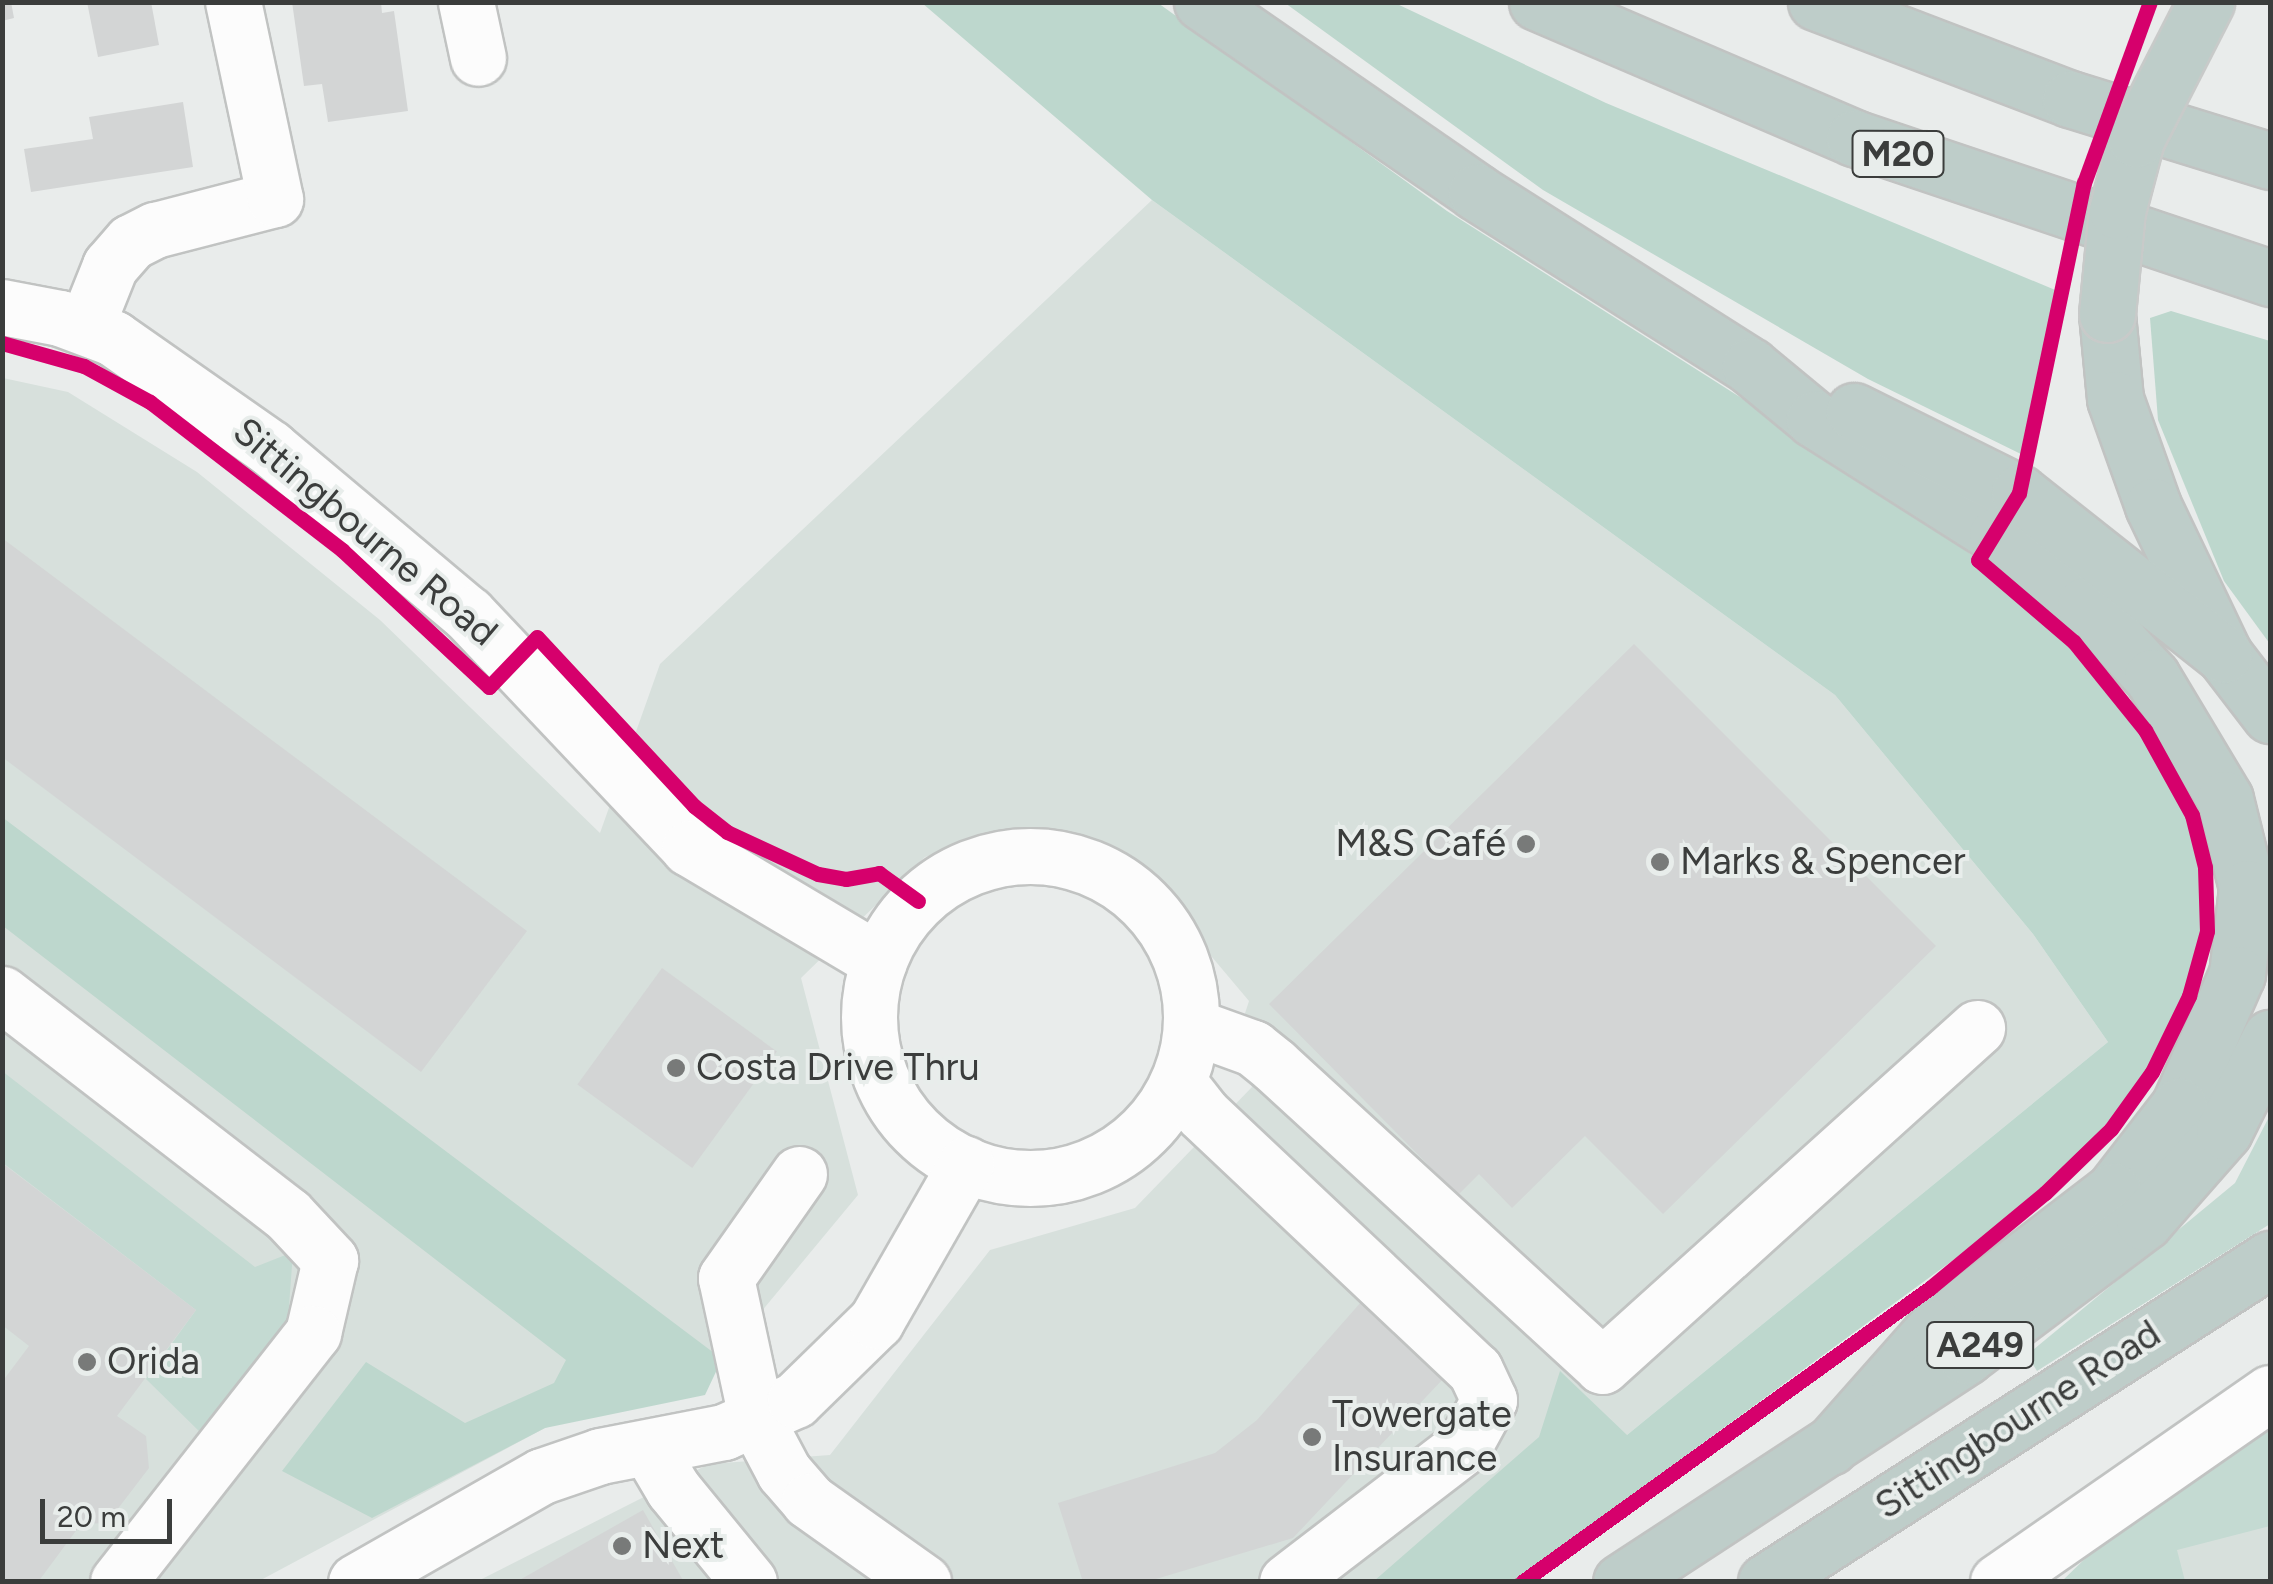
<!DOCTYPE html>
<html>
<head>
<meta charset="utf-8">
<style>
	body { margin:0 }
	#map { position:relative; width:2273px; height:1584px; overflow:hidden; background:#e9eceb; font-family:Figtree,sans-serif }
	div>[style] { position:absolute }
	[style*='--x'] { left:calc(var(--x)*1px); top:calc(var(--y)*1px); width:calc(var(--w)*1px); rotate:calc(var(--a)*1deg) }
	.built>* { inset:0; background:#d7e0dc }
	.green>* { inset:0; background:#c4dad2 }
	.forest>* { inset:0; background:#bdd7cd }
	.building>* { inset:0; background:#d3d5d5; transform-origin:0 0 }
	.roads { filter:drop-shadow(2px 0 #c1c3c2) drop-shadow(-2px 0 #c1c3c2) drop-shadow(0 2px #c1c3c2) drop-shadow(0 -2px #c1c3c2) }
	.minor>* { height:55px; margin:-27.5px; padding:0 27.5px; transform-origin:27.5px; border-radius:27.5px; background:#fcfcfc }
	.minor>.ring { margin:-27.5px; padding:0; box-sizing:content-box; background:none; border:55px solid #fcfcfc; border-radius:50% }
	.highway>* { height:55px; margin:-27.5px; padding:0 27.5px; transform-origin:27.5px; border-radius:27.5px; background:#becdc9 }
	.bridges { filter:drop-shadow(2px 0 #c8cac9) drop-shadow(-2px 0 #c8cac9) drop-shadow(0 2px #c8cac9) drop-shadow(0 -2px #c8cac9) }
	.highway-bridge>* { height:55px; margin:-27.5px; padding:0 27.5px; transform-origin:27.5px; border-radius:27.5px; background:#becdc9 }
	.cycleway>* { height:15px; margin:-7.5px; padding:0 7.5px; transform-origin:7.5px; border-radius:7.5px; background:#d6006c }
	.dots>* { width:28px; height:28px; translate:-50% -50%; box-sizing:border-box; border:5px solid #e8edeb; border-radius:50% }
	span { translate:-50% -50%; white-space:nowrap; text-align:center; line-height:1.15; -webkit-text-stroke:8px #e8edeb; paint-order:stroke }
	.shield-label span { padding:2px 8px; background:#e8edeb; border:2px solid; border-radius:8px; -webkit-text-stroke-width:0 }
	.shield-label { font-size:35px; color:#3b3d3c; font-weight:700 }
	.street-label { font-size:38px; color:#3b3d3c }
	.poi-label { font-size:38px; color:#3b3d3c }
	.right { translate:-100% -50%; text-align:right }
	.left { translate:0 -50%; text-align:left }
	.frame { position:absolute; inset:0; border:5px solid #3b3d3c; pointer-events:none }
	.scale { position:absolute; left:40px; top:1499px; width:132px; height:45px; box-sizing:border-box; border:5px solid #3b3d3c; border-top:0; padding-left:12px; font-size:30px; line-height:35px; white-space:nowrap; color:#3b3d3c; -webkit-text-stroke:8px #e8edeb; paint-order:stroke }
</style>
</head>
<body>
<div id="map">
	<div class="built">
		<i style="clip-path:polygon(1152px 200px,1835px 695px,2033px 934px,2108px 1042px,1627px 1435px,1428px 1581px,478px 1581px,709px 1464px,830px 1455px,990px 1250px,1135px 1208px,1252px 1087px,1236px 1041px,1249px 1001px,1185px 925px,1138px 886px,1066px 849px,987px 838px,925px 857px,801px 978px,858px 1195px,722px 1359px,545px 1428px,259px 1581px,3px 1582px,3px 378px,68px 392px,197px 472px,380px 620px,600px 833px,660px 664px)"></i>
		<i style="clip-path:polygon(2270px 1418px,2270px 1581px,2061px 1582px)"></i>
	</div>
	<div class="green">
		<i style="clip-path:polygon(2px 1071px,255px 1267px,293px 1252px,288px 1320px,203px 1435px,146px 1379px,196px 1310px,3px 1163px)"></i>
		<i style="clip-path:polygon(2270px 1115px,2270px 1224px,2037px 1371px,2027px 1355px,2235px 1183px)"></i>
		<i style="clip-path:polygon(2270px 1418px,2270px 1526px,2177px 1550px,2185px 1581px,2061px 1582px,2133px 1512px)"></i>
	</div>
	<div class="forest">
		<i style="clip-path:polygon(922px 3px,1158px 3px,1447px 211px,1888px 491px,1978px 560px,2074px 642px,2145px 730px,2192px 815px,2207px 896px,2198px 967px,2152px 1072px,2045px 1193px,1514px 1581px,1374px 1581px,1539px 1437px,1560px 1371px,1627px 1435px,2108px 1042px,2033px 934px,1835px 695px,1152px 200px)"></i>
		<i style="clip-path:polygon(1285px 3px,1395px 3px,1606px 103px,2060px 292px,2027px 457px,1868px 379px,1543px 190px)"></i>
		<i style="clip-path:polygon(2171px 311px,2270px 341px,2270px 644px,2224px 581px,2158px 420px,2150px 318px)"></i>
		<i style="clip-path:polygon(2px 817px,722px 1359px,705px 1395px,545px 1428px,372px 1518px,282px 1471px,366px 1362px,465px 1423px,554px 1383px,566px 1360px,3px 926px)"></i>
	</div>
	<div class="building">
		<i style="clip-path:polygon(2px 2px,11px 2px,14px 18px,2px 21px)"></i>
		<i style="clip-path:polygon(87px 2px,151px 2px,159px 45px,98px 57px)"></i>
		<i style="clip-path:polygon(292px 2px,381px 2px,382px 13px,394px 11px,408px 111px,328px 122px,322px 84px,304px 86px)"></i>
		<i style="clip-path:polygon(183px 102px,193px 167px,31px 192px,24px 149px,93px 139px,89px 117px)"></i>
		<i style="clip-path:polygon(2px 538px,527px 931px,421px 1072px,2px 757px)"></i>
		<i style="clip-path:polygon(1634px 644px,1936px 946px,1663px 1214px,1585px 1136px,1512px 1208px,1479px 1174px,1458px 1195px,1269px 1004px)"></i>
		<i style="left:662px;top:968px;width:142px;height:144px;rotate:36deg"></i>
		<i style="clip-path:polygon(2px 1163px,196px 1310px,117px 1416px,146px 1436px,149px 1468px,107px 1523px,81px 1524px,38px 1582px,2px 1582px,2px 1382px,29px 1346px,2px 1325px)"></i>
		<i style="clip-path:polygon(1362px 1301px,1443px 1379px,1293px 1538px,1146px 1582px,1083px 1582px,1058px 1503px,1215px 1453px,1257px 1420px)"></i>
		<i style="clip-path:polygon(643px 1510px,684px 1582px,516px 1582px)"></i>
	</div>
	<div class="roads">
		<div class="minor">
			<i style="--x:466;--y:2;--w:57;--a:77.9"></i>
			<i style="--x:2;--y:307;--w:59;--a:10.7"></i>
			<i style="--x:60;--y:318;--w:57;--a:20.7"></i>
			<i style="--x:113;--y:338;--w:192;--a:35"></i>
			<i style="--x:270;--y:448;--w:258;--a:40"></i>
			<i style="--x:468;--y:614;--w:322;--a:46.6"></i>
			<i style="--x:689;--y:848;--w:221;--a:30.7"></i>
			<i style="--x:86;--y:326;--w:65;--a:-68.2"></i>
			<i style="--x:110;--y:266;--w:32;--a:-49"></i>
			<i style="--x:131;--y:242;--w:27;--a:-27"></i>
			<i style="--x:155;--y:230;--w:124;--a:-14.5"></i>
			<i style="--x:275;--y:199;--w:201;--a:-102"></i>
			<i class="ring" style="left:869px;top:856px;width:267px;height:267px"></i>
			<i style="--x:2;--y:994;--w:361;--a:37.7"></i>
			<i style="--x:288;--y:1215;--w:62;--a:47"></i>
			<i style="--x:330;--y:1260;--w:75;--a:103.1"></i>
			<i style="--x:313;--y:1333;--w:316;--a:128.1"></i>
			<i style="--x:1192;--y:1026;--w:65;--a:19.8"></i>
			<i style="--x:1253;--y:1048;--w:27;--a:39"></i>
			<i style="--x:1274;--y:1065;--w:445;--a:42.5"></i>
			<i style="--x:1602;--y:1366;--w:505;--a:-42.03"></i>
			<i style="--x:1178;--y:1082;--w:39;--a:52"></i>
			<i style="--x:1202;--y:1113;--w:375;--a:43.3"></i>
			<i style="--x:1475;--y:1370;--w:33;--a:65"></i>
			<i style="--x:1489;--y:1400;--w:52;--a:118.5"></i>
			<i style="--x:1464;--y:1446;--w:223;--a:142.5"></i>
			<i style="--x:799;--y:1174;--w:127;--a:125.1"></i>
			<i style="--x:726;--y:1278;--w:146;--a:77.8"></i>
			<i style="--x:757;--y:1421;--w:58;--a:62.1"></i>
			<i style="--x:784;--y:1472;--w:38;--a:49"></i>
			<i style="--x:809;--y:1501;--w:140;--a:35.4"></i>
			<i style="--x:650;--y:1450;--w:45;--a:59.5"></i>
			<i style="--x:673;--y:1489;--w:120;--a:50.7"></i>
			<i style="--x:356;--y:1582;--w:214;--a:-29.7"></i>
			<i style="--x:542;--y:1476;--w:61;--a:-19"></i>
			<i style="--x:600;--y:1456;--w:126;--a:-11"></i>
			<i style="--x:724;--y:1432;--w:78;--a:-24.3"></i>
			<i style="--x:795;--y:1400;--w:113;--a:-44.3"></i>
			<i style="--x:876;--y:1321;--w:181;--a:-60.2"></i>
			<i style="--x:1998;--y:1582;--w:331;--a:-34.8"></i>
		</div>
		<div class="highway">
			<i style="--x:1202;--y:2;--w:333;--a:34.7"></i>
			<i style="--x:1476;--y:192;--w:325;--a:32.4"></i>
			<i style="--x:1750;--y:366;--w:83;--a:39.6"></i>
			<i style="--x:1814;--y:419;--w:217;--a:32.4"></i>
			<i style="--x:1997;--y:535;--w:112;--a:38.5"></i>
			<i style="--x:2085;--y:605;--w:98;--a:47.1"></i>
			<i style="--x:2152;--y:677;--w:142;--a:59.1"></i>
			<i style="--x:2225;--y:799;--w:92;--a:76.1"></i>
			<i style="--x:2247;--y:888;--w:87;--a:96.6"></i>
			<i style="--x:2237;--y:974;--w:144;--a:113.7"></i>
			<i style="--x:2179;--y:1106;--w:108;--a:127.8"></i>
			<i style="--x:2113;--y:1191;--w:223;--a:142.5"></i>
			<i style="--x:1936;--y:1327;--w:160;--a:131.5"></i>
			<i style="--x:1537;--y:2;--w:345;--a:23.2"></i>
			<i style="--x:1854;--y:138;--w:439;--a:18.6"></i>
			<i style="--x:1816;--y:2;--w:272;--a:20.9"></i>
			<i style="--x:2070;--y:99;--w:209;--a:17.2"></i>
			<i style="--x:2107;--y:314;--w:85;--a:84.6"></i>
			<i style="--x:2115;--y:399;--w:114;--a:70.4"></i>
			<i style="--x:2153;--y:506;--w:165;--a:64.5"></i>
			<i style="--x:2224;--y:655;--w:76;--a:52.5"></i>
			<i style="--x:1854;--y:411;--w:184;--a:26.4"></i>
			<i style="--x:2019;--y:493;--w:261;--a:38.3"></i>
			<i style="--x:1621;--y:1582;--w:412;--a:-33.2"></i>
			<i style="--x:1966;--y:1356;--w:223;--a:-37"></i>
			<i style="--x:2144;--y:1222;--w:121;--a:-48.7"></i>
			<i style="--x:2224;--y:1131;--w:104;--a:-63.7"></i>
			<i style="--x:1766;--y:1582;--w:599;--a:-32.65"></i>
		</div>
	</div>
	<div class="bridges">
		<div class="highway-bridge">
			<i style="--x:2107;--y:314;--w:103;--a:-84.5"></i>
			<i style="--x:2117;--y:211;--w:74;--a:-75.2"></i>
			<i style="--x:2136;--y:139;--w:154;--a:-62.9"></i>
		</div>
	</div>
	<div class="cycleway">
		<i style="--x:2;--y:343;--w:85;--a:15.7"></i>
		<i style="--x:84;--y:366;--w:75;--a:28.6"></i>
		<i style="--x:150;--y:402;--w:242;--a:37.6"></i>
		<i style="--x:342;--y:550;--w:201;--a:43"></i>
		<i style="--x:489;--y:687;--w:69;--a:-46.2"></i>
		<i style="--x:537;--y:637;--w:231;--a:47.1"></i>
		<i style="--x:694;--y:806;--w:42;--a:38.2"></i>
		<i style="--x:727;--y:832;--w:100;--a:24.8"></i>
		<i style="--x:818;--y:874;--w:28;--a:10"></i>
		<i style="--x:846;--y:879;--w:34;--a:-10"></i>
		<i style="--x:879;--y:873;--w:48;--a:35.7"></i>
		<i style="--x:1522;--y:1582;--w:503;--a:-35.78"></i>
		<i style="--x:1930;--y:1288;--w:149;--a:-39.6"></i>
		<i style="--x:2045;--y:1193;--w:92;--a:-44.1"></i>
		<i style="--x:2111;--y:1129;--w:70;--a:-54.3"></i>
		<i style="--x:2152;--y:1072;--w:85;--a:-64"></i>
		<i style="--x:2189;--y:996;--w:67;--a:-74.5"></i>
		<i style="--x:2207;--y:931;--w:64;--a:-91.8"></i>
		<i style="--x:2205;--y:867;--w:54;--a:-104"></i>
		<i style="--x:2192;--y:815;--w:97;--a:-118.9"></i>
		<i style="--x:2145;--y:730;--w:113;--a:-128.9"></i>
		<i style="--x:2074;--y:642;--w:126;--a:-139.5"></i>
		<i style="--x:1978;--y:560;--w:79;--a:-58.5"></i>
		<i style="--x:2019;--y:493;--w:317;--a:-78.2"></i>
		<i style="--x:2084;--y:183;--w:193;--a:-70"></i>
	</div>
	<div class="dots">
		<i style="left:1526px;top:844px;background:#787a79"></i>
		<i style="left:1660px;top:862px;background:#787a79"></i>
		<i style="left:676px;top:1068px;background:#787a79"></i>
		<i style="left:87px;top:1362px;background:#787a79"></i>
		<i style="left:1312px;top:1437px;background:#787a79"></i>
		<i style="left:622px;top:1546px;background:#787a79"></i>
	</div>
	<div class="shield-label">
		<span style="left:1898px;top:154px">M20</span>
		<span style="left:1980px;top:1345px">A249</span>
	</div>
	<div class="street-label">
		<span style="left:365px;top:532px;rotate:40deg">Sittingbourne Road</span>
		<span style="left:2018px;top:1420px;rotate:-33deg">Sittingbourne Road</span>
	</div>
	<div class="poi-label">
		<span class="right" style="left:1506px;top:844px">M&amp;S Café</span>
		<span class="left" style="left:1680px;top:862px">Marks &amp; Spencer</span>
		<span class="left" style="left:696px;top:1068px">Costa Drive Thru</span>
		<span class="left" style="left:107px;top:1362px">Orida</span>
		<span class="left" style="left:1332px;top:1437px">Towergate<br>Insurance</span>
		<span class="left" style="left:642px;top:1546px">Next</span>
	</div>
	<div class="frame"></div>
	<div class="scale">20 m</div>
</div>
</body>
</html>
